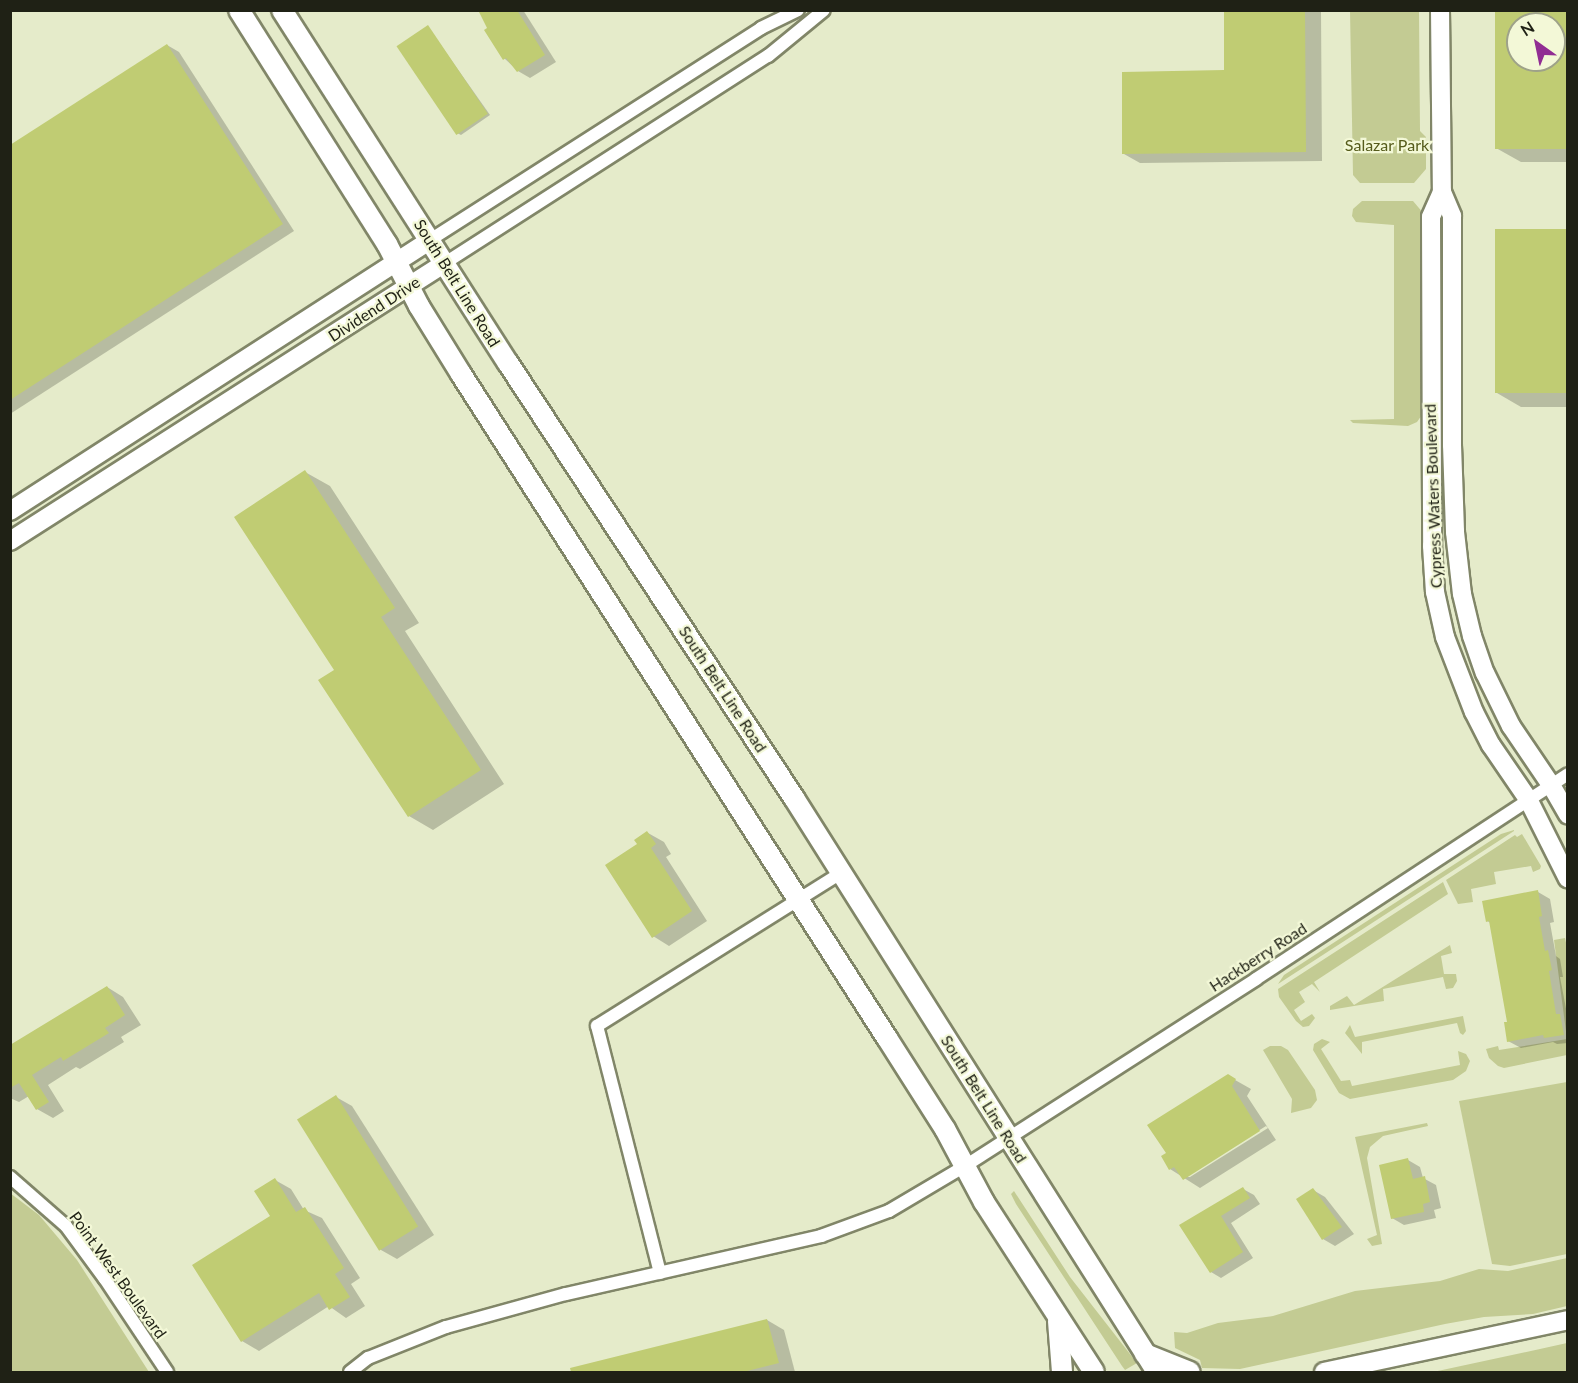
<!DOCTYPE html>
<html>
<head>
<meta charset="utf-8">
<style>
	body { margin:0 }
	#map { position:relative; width:1578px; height:1383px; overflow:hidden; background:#e5ebca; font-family:Lato,sans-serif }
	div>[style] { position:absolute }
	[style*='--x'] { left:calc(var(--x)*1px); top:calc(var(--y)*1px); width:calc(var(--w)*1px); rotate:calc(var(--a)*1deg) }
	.green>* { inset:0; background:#c3cb93 }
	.shadow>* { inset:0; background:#0003 }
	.building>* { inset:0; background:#c0cc73; transform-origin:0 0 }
	.roads { filter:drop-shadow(2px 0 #818668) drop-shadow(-2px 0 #818668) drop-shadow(0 2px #818668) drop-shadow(0 -2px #818668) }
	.street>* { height:12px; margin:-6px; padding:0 6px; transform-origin:6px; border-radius:6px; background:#fff }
	.secondary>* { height:18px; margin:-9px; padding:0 9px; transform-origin:9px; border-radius:9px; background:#fff }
	.primary>* { height:20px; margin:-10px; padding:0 10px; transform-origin:10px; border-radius:10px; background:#fff }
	span { translate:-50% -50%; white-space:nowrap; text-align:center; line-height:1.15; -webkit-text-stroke:4.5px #f3f8d7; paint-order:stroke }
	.park-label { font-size:16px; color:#555b1b }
	.street-label { font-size:16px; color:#1f2115 }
	.frame { position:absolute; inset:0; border:12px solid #1f2115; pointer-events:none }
	.north { position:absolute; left:1506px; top:12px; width:60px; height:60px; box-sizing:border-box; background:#f3f8d7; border:2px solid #9ea289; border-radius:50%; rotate:327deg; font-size:16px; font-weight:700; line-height:24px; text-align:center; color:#1f2115 }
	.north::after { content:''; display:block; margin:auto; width:21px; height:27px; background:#912d93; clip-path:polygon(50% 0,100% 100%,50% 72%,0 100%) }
</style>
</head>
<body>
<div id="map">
	<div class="green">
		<i style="clip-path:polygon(1350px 11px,1419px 11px,1420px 131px,1426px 137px,1426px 169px,1414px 183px,1360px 183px,1353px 175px)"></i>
		<i style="clip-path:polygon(1362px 201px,1413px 201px,1424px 214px,1424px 412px,1417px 422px,1408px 426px,1353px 423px,1350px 420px,1394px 419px,1394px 225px,1356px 222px,1352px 216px,1353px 209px)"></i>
		<i style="clip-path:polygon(1514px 830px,1514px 831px,1278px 984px,1284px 975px,1501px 834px)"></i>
		<i style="clip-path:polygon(1522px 834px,1541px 866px,1540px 869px,1533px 872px,1531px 866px,1494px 872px,1496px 884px,1471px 889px,1473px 902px,1458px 904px,1446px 880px,1515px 835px,1517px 837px)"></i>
		<i style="clip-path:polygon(1443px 882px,1448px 894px,1314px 982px,1320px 992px,1312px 984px,1299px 992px,1305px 1002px,1294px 1010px,1301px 1021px,1312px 1014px,1315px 1018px,1309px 1026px,1303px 1027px,1296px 1021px,1279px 997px,1278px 989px)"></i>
		<i style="clip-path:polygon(1565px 938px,1568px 952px,1567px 1055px,1504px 1068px,1498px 1066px,1489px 1058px,1486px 1049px,1498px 1046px,1499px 1050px,1567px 1039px,1554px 940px)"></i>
		<i style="clip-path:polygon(1450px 945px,1452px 953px,1441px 956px,1444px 974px,1456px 974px,1457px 981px,1453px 988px,1446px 989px,1443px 977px,1383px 989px,1384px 1001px,1330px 1010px,1330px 1006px,1347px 996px,1354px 1005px)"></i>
		<i style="clip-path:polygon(1463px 1016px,1466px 1031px,1463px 1035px,1460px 1033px,1457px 1023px,1362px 1042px,1362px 1054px,1345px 1033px,1350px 1025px,1355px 1037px)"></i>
		<i style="clip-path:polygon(1322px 1039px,1330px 1042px,1321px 1049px,1341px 1081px,1350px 1080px,1352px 1086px,1460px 1065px,1458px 1051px,1466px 1054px,1470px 1061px,1466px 1071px,1453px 1080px,1350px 1099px,1339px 1093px,1313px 1050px,1314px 1044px)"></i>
		<i style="clip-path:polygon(1270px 1046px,1281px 1046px,1288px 1050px,1315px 1090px,1317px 1100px,1311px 1108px,1291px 1113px,1292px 1099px,1263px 1050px)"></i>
		<i style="clip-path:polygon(1567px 1082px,1567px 1254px,1510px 1266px,1492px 1264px,1459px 1101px)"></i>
		<i style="clip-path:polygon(1427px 1123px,1428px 1126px,1383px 1136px,1370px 1147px,1367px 1158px,1382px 1244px,1372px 1246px,1367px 1239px,1377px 1235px,1355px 1137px)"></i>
		<i style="clip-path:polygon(1014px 1191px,1070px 1277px,1137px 1363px,1125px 1370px,1122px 1366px,1016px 1204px,1011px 1194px)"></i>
		<i style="clip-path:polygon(10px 1193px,39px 1215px,77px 1260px,149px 1372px,11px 1372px)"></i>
		<i style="clip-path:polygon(1567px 1258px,1567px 1306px,1533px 1314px,1484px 1317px,1445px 1324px,1240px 1369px,1202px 1368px,1200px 1360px,1175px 1348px,1174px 1332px,1187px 1333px,1218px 1323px,1273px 1316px,1355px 1291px,1440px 1281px,1479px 1269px,1508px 1271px)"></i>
		<i style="clip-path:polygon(1567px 1343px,1567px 1372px,1433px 1372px,1540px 1349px)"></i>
	</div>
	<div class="shadow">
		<i style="clip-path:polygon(484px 10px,523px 10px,556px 62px,530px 78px,518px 71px,504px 58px,489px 29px)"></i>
		<i style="clip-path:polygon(1225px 10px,1321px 10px,1322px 161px,1140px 163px,1124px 154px,1226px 72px)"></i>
		<i style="clip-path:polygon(evenodd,1496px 10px,1568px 10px,1568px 162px,1521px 162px,1496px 148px,1496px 10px,1518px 24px,1554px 24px,1554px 60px,1518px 60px,1518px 24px)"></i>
		<i style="clip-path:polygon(428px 27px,490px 115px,461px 135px,457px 133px)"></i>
		<i style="clip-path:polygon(167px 45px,179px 52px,294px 231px,10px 414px,10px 146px)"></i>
		<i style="clip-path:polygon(1568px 231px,1568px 407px,1521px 407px,1497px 393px)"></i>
		<i style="clip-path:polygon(305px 472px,330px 486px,419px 623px,405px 631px,504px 784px,433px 830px,409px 816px,336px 671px)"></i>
		<i style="clip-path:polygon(648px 833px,664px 842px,671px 854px,666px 857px,707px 921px,669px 946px,653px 936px,639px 845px)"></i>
		<i style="clip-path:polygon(1538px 892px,1550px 899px,1554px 922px,1550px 923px,1556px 956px,1560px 959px,1563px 977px,1560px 977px,1568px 1019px,1568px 1043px,1557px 1044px,1553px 1042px,1521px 1048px,1508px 1041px,1509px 1023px,1491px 923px,1487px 921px)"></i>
		<i style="clip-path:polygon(107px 987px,123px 997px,141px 1025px,121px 1037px,124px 1042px,80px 1069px,76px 1067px,48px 1085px,64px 1111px,53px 1118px,37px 1109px,29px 1096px,19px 1102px,10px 1098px,10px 1047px)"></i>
		<i style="clip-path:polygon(evenodd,1228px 1076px,1251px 1089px,1247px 1096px,1276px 1140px,1200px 1188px,1170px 1169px,1228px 1076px,1266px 1126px,1268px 1128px,1190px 1177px,1185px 1177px,1266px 1126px)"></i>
		<i style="clip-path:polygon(336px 1097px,352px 1106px,434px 1235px,397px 1259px,381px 1250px)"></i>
		<i style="clip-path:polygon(1408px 1160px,1420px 1167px,1423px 1178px,1436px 1185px,1441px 1208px,1434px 1210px,1436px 1218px,1404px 1225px,1392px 1218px)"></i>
		<i style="clip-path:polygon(275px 1180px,291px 1189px,304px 1210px,322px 1218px,360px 1278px,351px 1284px,365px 1306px,346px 1318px,329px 1306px,259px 1351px,242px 1341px,194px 1266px,272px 1217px)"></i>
		<i style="clip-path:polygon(1243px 1189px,1254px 1195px,1260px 1204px,1231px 1223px,1253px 1258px,1221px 1278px,1211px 1272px,1181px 1225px)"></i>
		<i style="clip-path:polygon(1313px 1190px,1325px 1197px,1354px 1234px,1335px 1246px,1323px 1239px,1298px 1200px)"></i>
		<i style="clip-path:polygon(767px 1320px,784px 1330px,795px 1372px,698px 1372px,689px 1341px)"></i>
		<i style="clip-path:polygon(683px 1356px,687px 1372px,588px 1372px,586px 1366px)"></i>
	</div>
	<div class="building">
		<i style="clip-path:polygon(478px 10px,517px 10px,545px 55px,517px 72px,506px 58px,503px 60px,484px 30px,487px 28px)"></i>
		<i style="clip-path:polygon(1224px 10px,1305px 10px,1306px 152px,1122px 154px,1122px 72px,1224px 70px)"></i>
		<i style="clip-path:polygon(evenodd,1495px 10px,1568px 10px,1568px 149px,1495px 149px,1495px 10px,1518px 24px,1554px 24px,1554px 60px,1518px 60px,1518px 24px)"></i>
		<i style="left:428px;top:25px;width:107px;height:38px;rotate:56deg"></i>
		<i style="clip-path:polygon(167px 44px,283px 224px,10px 400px,10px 145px)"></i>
		<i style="left:1568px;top:229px;width:164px;height:73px;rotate:90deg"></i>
		<i style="clip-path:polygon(305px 470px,395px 608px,381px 617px,481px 770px,408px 817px,318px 680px,334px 670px,234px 517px)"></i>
		<i style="clip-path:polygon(647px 831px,656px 844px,651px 848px,692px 911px,652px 938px,605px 865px,637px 844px,634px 840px)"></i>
		<i style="clip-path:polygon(1538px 890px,1542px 916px,1539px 917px,1545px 951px,1548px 950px,1552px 970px,1549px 971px,1556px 1014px,1560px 1014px,1564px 1035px,1544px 1038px,1543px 1035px,1507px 1042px,1504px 1022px,1507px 1022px,1489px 921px,1486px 922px,1482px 901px)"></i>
		<i style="clip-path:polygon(107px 986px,125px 1015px,105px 1028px,109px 1033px,63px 1061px,61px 1057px,32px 1075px,49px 1102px,36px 1110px,19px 1083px,10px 1088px,10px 1045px)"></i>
		<i style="clip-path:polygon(1228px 1074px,1236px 1079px,1232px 1086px,1260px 1131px,1183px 1180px,1174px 1167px,1169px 1170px,1161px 1156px,1166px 1153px,1147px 1125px)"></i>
		<i style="left:336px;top:1095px;width:155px;height:46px;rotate:58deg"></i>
		<i style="clip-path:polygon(1408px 1158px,1413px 1179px,1425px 1176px,1430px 1202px,1423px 1204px,1424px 1212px,1391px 1219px,1379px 1165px)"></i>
		<i style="clip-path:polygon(275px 1178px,296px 1212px,305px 1207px,344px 1268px,335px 1274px,350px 1297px,329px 1310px,319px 1293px,241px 1342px,192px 1265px,270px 1216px,254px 1191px)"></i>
		<i style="clip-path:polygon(1243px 1187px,1250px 1198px,1221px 1216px,1243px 1252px,1210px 1273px,1179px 1225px)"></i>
		<i style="clip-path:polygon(1313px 1188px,1342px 1227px,1322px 1240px,1296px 1199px)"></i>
		<i style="clip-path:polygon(767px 1319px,779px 1363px,743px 1372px,571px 1372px,570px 1368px)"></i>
	</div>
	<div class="roads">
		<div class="street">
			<i style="--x:430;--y:240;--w:393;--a:-32.6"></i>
			<i style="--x:761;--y:28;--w:41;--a:-25.9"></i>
			<i style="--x:445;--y:263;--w:384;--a:-32.7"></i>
			<i style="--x:768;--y:56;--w:72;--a:-39.4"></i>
			<i style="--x:10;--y:1177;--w:74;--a:41.2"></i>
			<i style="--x:66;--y:1226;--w:66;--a:53.7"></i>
			<i style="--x:105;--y:1279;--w:112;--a:56.3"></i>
			<i style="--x:660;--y:1273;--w:255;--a:-104.3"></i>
			<i style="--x:597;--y:1026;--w:288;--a:-32.1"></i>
			<i style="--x:350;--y:1372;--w:23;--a:-38"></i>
			<i style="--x:368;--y:1358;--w:84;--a:-21.7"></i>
			<i style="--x:446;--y:1327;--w:124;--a:-15.4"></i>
			<i style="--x:566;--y:1294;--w:262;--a:-12.8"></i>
			<i style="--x:821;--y:1236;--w:72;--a:-20.2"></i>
			<i style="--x:889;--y:1211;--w:88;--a:-30.6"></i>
			<i style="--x:965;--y:1166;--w:346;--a:-32.7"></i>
			<i style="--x:1256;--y:979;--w:373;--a:-33.3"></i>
		</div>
		<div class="secondary">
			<i style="--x:1440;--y:10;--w:182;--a:89.4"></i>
			<i style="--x:1442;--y:192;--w:26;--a:67"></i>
			<i style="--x:1452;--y:216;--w:229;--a:90"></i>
			<i style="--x:1452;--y:445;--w:87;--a:88"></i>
			<i style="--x:1455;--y:532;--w:62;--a:83.6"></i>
			<i style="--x:1462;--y:594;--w:43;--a:76.6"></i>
			<i style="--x:1472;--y:636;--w:39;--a:71"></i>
			<i style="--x:1485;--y:673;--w:59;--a:63.9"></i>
			<i style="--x:1511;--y:726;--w:71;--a:55.9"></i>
			<i style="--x:1551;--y:785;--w:34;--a:60"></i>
			<i style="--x:1442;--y:192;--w:27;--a:114"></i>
			<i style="--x:1431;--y:217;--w:329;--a:89.8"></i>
			<i style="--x:1432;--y:546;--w:46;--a:86.3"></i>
			<i style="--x:1435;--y:592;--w:46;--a:77.5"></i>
			<i style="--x:1445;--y:637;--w:80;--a:68.9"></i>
			<i style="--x:1474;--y:712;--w:37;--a:63"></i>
			<i style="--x:1491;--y:745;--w:65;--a:55.6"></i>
			<i style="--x:1528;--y:799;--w:89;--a:63.4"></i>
			<i style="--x:10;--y:511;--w:500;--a:-32.8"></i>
			<i style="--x:10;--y:541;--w:516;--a:-32.58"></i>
			<i style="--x:1324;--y:1372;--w:249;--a:-12"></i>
		</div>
		<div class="primary">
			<i style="--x:239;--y:10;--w:277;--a:57.7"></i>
			<i style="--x:387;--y:244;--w:70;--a:62.7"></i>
			<i style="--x:419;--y:306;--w:80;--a:58.3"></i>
			<i style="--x:461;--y:374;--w:789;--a:57.32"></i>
			<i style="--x:887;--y:1038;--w:108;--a:57.5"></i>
			<i style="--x:945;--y:1129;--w:83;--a:61.9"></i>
			<i style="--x:984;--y:1202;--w:202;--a:57.1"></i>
			<i style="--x:282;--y:10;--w:419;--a:57.4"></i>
			<i style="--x:508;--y:363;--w:521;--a:56.68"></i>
			<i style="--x:794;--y:798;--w:679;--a:57.69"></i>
			<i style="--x:1058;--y:1321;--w:51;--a:85.5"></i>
			<i style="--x:1145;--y:1354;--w:48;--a:21.8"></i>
		</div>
	</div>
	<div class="park-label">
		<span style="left:1387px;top:145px">Salazar Park</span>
	</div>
	<div class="street-label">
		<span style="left:457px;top:283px;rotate:58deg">South Belt Line Road</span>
		<span style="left:374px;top:309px;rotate:-33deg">Dividend Drive</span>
		<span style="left:1433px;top:496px;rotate:-92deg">Cypress Waters Boulevard</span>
		<span style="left:723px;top:689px;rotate:57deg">South Belt Line Road</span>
		<span style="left:1258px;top:957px;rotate:-33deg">Hackberry Road</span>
		<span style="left:984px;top:1099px;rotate:58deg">South Belt Line Road</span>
		<span style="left:118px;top:1275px;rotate:54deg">Point West Boulevard</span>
	</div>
	<div class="frame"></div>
	<div class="north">N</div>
</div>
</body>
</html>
